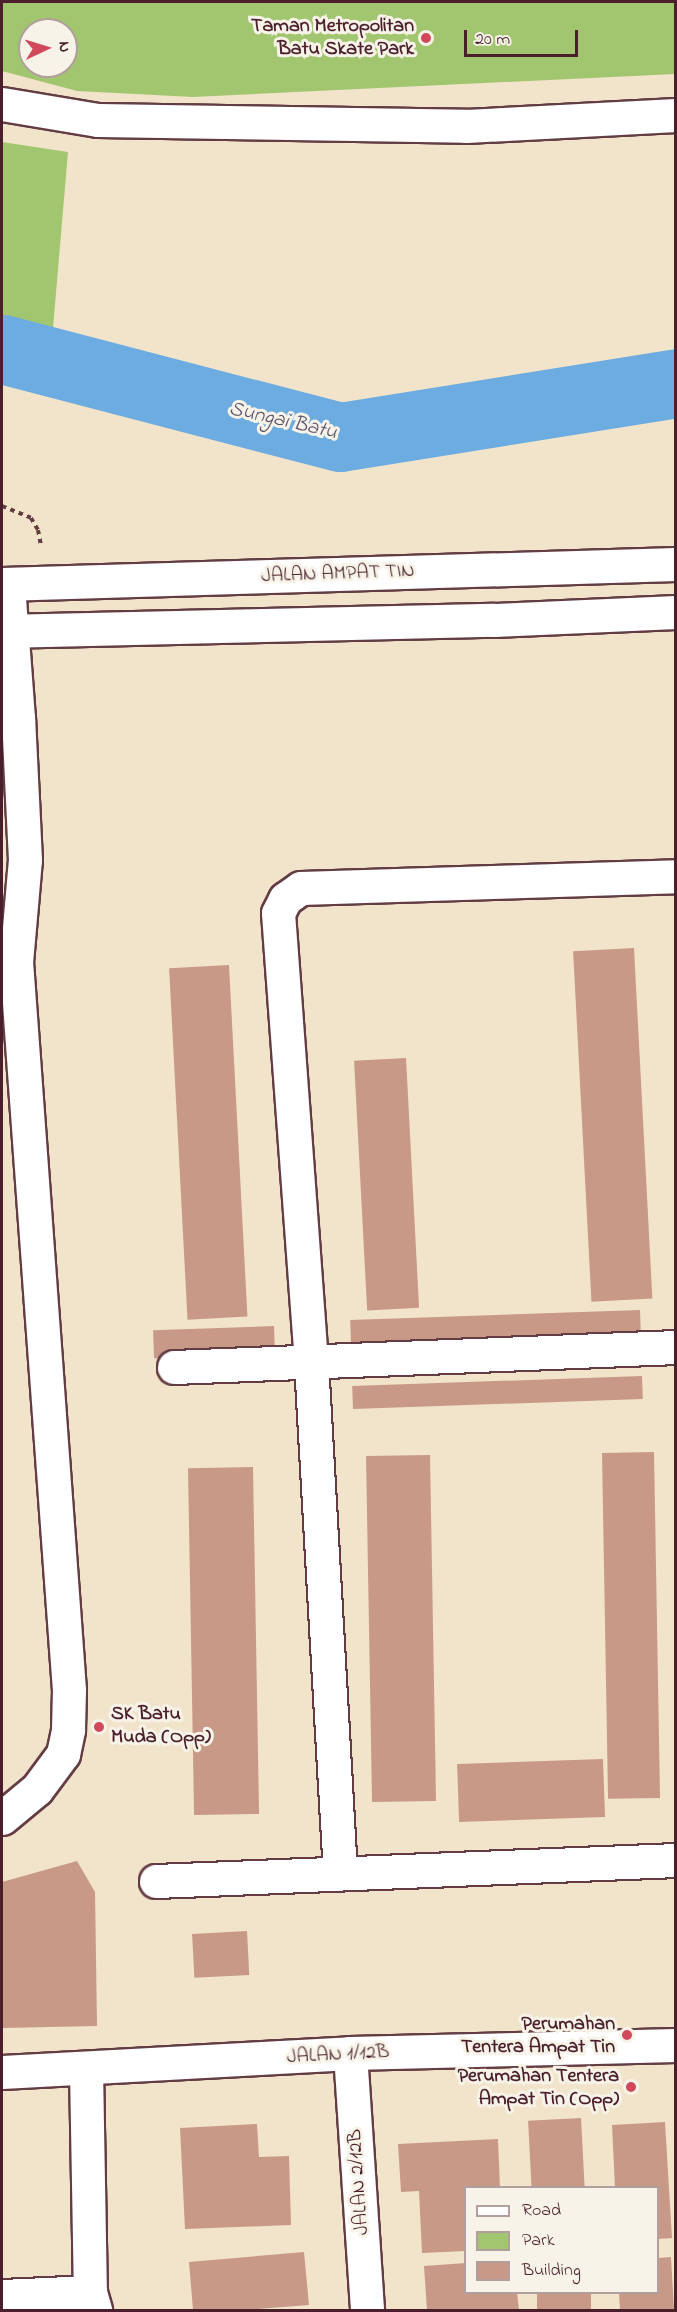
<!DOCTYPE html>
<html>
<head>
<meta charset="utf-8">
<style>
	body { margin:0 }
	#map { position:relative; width:677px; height:2312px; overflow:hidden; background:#f2e4cb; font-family:"Indie Flower",sans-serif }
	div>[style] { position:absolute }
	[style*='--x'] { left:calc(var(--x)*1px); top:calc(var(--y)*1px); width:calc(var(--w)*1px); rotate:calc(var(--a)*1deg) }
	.green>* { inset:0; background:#a2c670 }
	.river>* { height:69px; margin:-34.5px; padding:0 34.5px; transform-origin:34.5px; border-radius:34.5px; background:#6dace0 }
	.building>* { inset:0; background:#c89986; transform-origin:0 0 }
	.path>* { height:4px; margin-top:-2px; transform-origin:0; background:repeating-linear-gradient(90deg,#633d43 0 4.5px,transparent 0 9px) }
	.roads { filter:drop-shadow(2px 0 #633d43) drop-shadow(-2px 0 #633d43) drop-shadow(0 2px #633d43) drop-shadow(0 -2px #633d43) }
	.minor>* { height:33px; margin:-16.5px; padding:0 16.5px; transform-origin:16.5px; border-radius:16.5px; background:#fff }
	.dots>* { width:16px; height:16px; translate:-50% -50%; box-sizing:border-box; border:3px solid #f7f3e8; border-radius:50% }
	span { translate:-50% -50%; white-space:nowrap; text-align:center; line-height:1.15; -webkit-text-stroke:6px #f7f3e8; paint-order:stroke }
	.poi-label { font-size:20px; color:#4a1f2b; font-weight:700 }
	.right { translate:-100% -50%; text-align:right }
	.left { translate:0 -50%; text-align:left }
	.street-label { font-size:20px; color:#4a1f2b }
	.water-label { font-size:21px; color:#56506a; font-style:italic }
	.frame { position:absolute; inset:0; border:3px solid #4a1f2b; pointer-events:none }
	.legend { position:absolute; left:464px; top:2186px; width:195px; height:108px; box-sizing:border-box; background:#f7f3e8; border:2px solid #b29e9c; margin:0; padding:8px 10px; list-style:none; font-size:18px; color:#4a1f2b }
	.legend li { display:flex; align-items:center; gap:12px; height:30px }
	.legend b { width:30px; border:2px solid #b29e9c }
	.north { position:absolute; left:18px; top:18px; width:60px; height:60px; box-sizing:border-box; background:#f7f3e8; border:2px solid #b29e9c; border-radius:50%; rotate:86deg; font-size:16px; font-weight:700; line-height:24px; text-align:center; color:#4a1f2b }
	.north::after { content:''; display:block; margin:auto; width:21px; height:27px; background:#d1495b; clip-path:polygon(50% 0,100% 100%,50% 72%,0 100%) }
	.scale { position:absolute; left:464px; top:30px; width:114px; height:27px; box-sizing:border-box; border:3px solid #4a1f2b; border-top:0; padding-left:8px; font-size:18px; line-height:21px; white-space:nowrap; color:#4a1f2b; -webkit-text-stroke:4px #f7f3e8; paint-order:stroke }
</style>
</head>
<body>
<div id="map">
	<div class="green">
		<i style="clip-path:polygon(evenodd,2px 2px,675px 2px,675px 74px,193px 97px,77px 91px,2px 71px,2px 2px,30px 30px,66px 30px,66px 66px,30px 66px,30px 30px)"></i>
		<i style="clip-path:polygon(2px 142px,68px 152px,52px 340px,2px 326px)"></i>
	</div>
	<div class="river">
		<i style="--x:2;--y:349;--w:349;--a:14.6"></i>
		<i style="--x:340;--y:437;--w:340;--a:-9.1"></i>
	</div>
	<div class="building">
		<i style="left:634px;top:948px;width:351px;height:61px;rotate:87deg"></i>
		<i style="left:229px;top:965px;width:352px;height:60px;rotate:87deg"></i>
		<i style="left:406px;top:1058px;width:250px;height:52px;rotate:87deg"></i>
		<i style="left:640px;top:1310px;width:23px;height:290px;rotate:88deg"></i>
		<i style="left:274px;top:1326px;width:28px;height:121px;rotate:88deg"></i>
		<i style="left:642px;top:1376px;width:23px;height:290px;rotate:88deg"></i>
		<i style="left:654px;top:1452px;width:346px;height:52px;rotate:89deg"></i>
		<i style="left:430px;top:1455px;width:346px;height:64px;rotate:89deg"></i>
		<i style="left:253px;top:1467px;width:347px;height:65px;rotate:89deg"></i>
		<i style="left:603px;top:1759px;width:58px;height:146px;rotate:88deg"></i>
		<i style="clip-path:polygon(77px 1861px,95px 1892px,97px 2026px,2px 2028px,2px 1882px)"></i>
		<i style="left:247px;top:1931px;width:44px;height:55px;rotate:87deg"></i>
		<i style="left:581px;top:2118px;width:70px;height:53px;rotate:87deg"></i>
		<i style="clip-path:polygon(665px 2122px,672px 2238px,658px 2239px,658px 2188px,615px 2188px,612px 2125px)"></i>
		<i style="clip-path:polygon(257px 2124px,259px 2157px,289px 2156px,291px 2225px,185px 2229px,180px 2128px)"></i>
		<i style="clip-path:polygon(498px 2139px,500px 2188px,466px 2188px,466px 2251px,422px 2253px,419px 2191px,401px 2192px,398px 2144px)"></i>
		<i style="clip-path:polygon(304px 2252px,309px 2305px,244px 2310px,193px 2310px,189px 2262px)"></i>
		<i style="clip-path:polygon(671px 2257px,674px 2310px,620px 2310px,619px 2292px,658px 2292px,658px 2258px)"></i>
		<i style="clip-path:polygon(466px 2263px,466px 2292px,517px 2292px,519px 2310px,427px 2310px,424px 2266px)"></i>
		<i style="left:537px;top:2292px;width:54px;height:18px"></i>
	</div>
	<div class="path">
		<i style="--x:2;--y:506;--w:31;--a:22"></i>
		<i style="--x:31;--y:518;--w:14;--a:60"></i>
		<i style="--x:38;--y:530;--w:16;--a:79"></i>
	</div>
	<div class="roads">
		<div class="minor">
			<i style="--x:2;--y:104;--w:97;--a:9.5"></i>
			<i style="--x:98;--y:120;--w:368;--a:0.9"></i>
			<i style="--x:466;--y:126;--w:210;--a:-3"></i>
			<i style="--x:2;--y:584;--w:674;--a:-1.7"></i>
			<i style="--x:2;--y:631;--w:491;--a:-1.3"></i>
			<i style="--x:493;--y:620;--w:183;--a:-2.5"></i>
			<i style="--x:174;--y:1367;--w:502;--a:-2.28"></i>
			<i style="--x:2;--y:1818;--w:45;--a:-39.6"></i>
			<i style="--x:37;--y:1789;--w:44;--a:-53.4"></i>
			<i style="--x:63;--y:1754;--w:25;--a:-78"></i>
			<i style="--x:68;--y:1730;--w:40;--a:-88.6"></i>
			<i style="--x:69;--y:1690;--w:730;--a:-94.16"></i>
			<i style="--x:16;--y:962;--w:102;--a:-85"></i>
			<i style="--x:25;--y:860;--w:142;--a:-92.8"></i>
			<i style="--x:18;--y:718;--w:133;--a:-94.3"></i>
			<i style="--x:340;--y:1873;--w:512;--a:-93.25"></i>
			<i style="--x:311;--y:1362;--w:450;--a:-94.2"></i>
			<i style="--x:278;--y:913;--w:16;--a:-63"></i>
			<i style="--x:285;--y:899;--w:19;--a:-35"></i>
			<i style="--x:301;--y:888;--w:375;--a:-1.8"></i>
			<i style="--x:156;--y:1881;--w:520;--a:-2.31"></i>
			<i style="--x:350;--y:2053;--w:258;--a:86.2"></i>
			<i style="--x:86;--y:2068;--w:224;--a:89"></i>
			<i style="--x:90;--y:2292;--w:19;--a:74"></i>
			<i style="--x:2;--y:2072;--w:349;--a:-3.1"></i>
			<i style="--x:350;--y:2053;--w:326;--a:-1.4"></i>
			<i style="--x:2;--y:2296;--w:88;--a:-2.6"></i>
		</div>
	</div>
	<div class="dots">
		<i style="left:426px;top:38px;background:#d1495b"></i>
		<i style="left:99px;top:1727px;background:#d1495b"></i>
		<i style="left:627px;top:2035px;background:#d1495b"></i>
		<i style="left:631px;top:2087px;background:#d1495b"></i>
	</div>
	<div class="poi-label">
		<span class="right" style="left:414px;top:38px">Taman Metropolitan<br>Batu Skate Park</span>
		<span class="left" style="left:111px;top:1726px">SK Batu<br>Muda (Opp)</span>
		<span class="right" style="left:615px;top:2036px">Perumahan<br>Tentera Ampat Tin</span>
		<span class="right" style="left:619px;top:2088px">Perumahan Tentera<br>Ampat Tin (Opp)</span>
	</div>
	<div class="street-label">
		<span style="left:338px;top:574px;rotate:-2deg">JALAN AMPAT TIN</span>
		<span style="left:338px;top:2055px;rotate:-3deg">JALAN 1/12B</span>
		<span style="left:359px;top:2182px;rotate:-94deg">JALAN 2/12B</span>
	</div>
	<div class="water-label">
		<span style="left:283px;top:421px;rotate:13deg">Sungai Batu</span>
	</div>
	<div class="frame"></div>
	<ul class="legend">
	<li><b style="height:8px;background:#fff"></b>Road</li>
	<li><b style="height:16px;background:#a2c670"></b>Park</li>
	<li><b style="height:16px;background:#c89986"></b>Building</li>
	</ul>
	<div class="north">N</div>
	<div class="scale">20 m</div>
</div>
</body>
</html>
